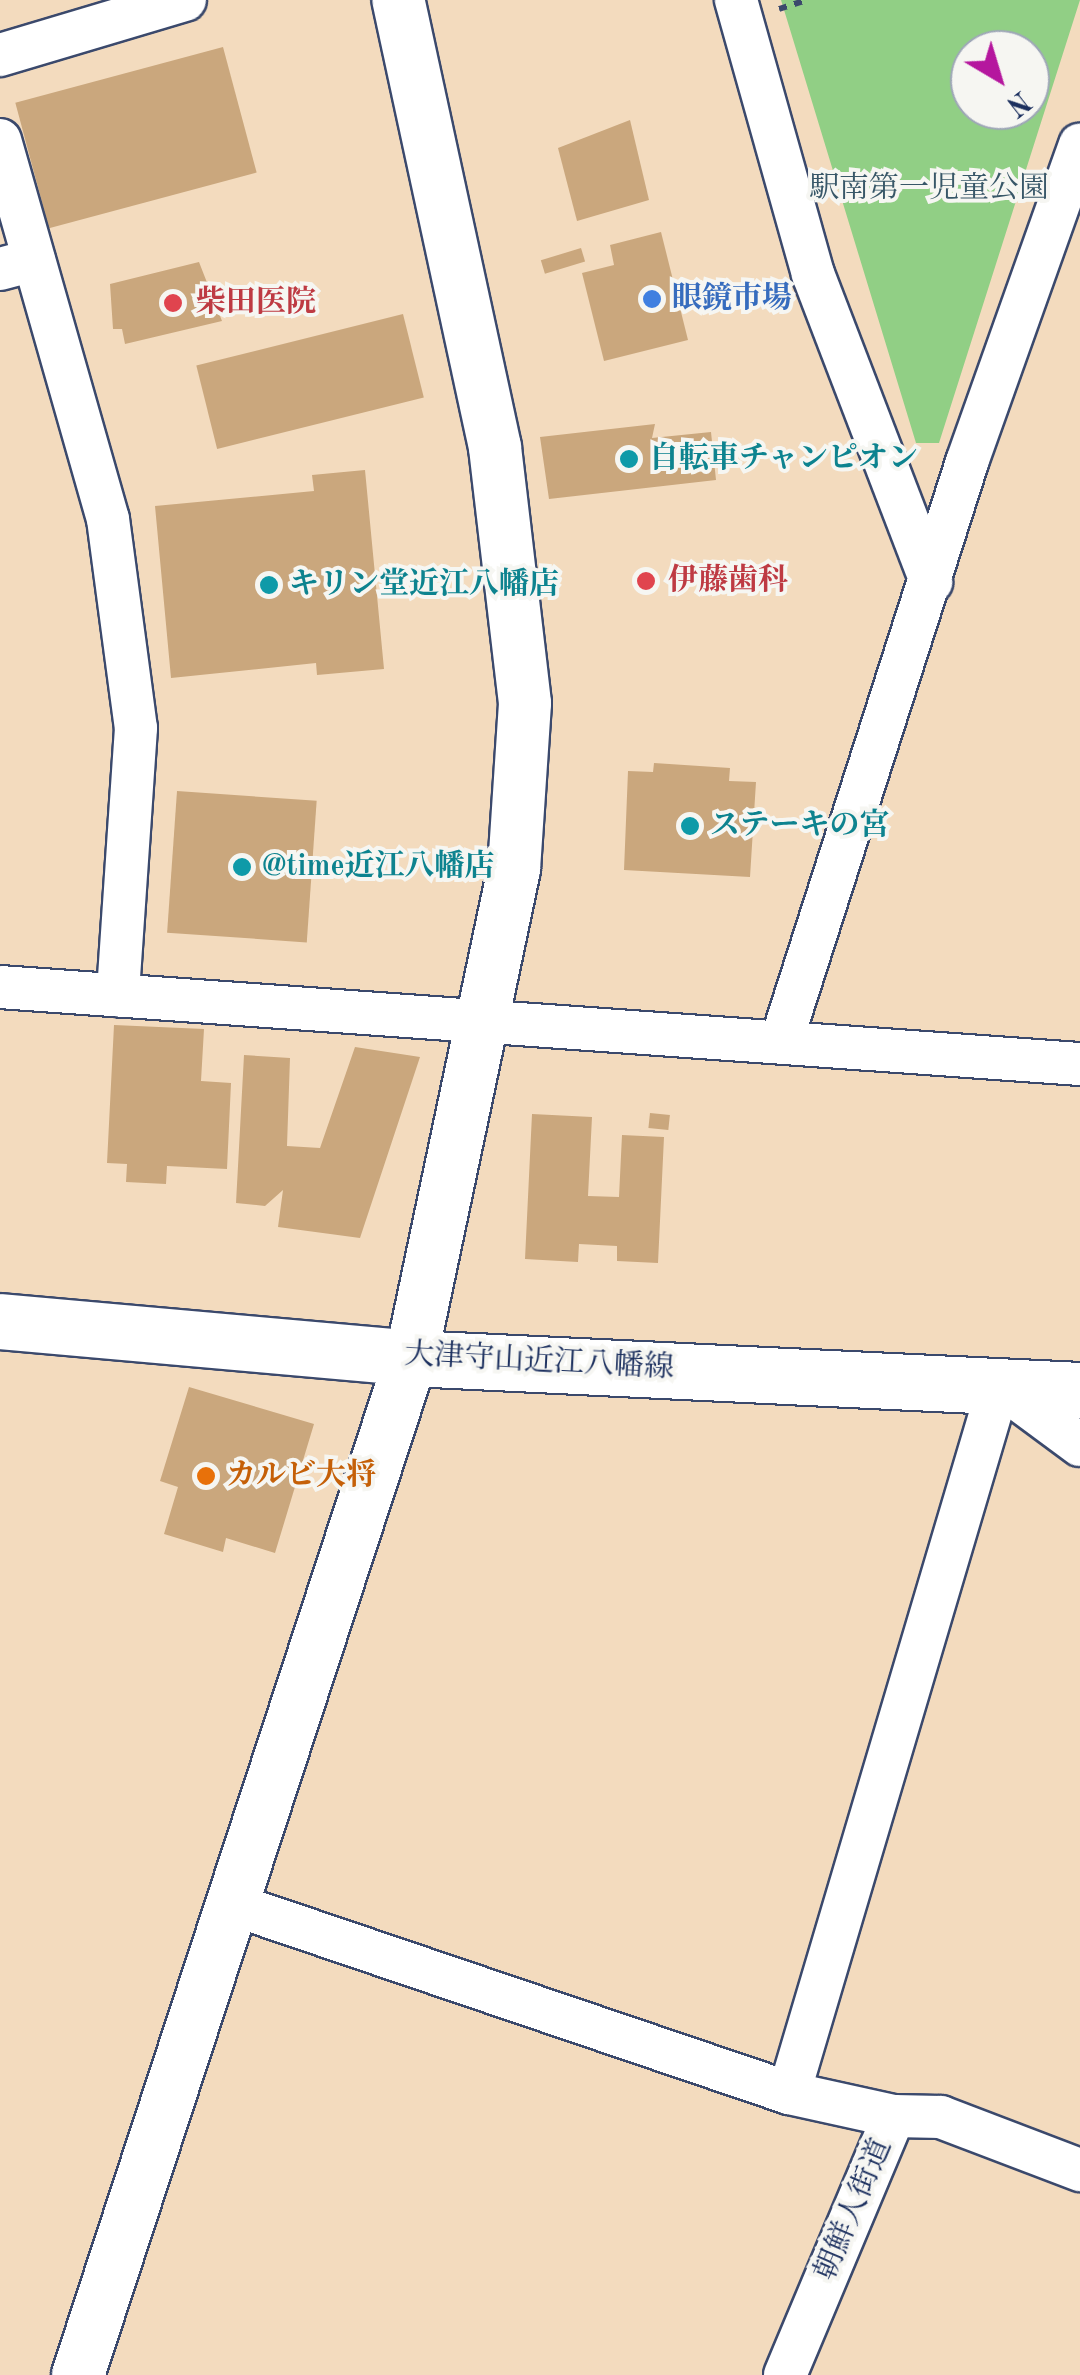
<!DOCTYPE html>
<html>
<head>
<meta charset="utf-8">
<style>
	body { margin:0 }
	#map { position:relative; width:1080px; height:2375px; overflow:hidden; background:#f3dbbe; font-family:"Old Standard TT","Noto Serif JP",serif }
	div>[style] { position:absolute }
	[style*='--x'] { left:calc(var(--x)*1px); top:calc(var(--y)*1px); width:calc(var(--w)*1px); rotate:calc(var(--a)*1deg) }
	.green>* { inset:0; background:#91cf85 }
	.building>* { inset:0; background:#caa77d; transform-origin:0 0 }
	.path>* { height:6px; margin-top:-3px; transform-origin:0; background:repeating-linear-gradient(90deg,#3b496c 0 8px,transparent 0 16px) }
	.roads { filter:drop-shadow(2px 0 #3b496c) drop-shadow(-2px 0 #3b496c) drop-shadow(0 2px #3b496c) drop-shadow(0 -2px #3b496c) }
	.minor>* { height:42px; margin:-21px; padding:0 21px; transform-origin:21px; border-radius:21px; background:#fff }
	.tertiary>* { height:52px; margin:-26px; padding:0 26px; transform-origin:26px; border-radius:26px; background:#fff }
	.primary>* { height:55px; margin:-27.5px; padding:0 27.5px; transform-origin:27.5px; border-radius:27.5px; background:#fff }
	.dots>* { width:28px; height:28px; translate:-50% -50%; box-sizing:border-box; border:5px solid #f6f6f2; border-radius:50% }
	span { translate:-50% -50%; white-space:nowrap; text-align:center; line-height:1.15; -webkit-text-stroke:8px #f6f6f2; paint-order:stroke }
	.park-label { font-size:30px; color:#385768 }
	.shop-label { font-size:30px; color:#366cbe; font-weight:700 }
	.left { translate:0 -50%; text-align:left }
	.health-label { font-size:30px; color:#be3a42; font-weight:700 }
	.culture-label { font-size:30px; color:#0d838f; font-weight:700 }
	.street-label { font-size:30px; color:#1b2f5e }
	.food-label { font-size:30px; color:#c56008; font-weight:700 }
	.north { position:absolute; left:950px; top:30px; width:100px; height:100px; box-sizing:border-box; background:#f6f6f2; border:2px solid #9ea6b7; border-radius:50%; rotate:142deg; font-size:28px; font-weight:700; line-height:40px; text-align:center; color:#1b2f5e }
	.north::after { content:''; display:block; margin:auto; width:35px; height:45px; background:#b5179e; clip-path:polygon(50% 0,100% 100%,50% 72%,0 100%) }
</style>
</head>
<body>
<div id="map">
	<div class="green">
		<i style="clip-path:polygon(evenodd,781px 0,1080px 0,939px 443px,916px 443px,781px 0,970px 50px,1030px 50px,1030px 110px,970px 110px,970px 50px)"></i>
	</div>
	<div class="building">
		<i style="left:223px;top:47px;width:130px;height:215px;rotate:75deg"></i>
		<i style="clip-path:polygon(630px 120px,649px 200px,577px 221px,558px 148px)"></i>
		<i style="clip-path:polygon(661px 232px,688px 340px,604px 361px,582px 273px,614px 265px,610px 245px)"></i>
		<i style="left:581px;top:248px;width:14px;height:42px;rotate:73deg"></i>
		<i style="clip-path:polygon(199px 262px,222px 321px,125px 344px,122px 329px,113px 329px,110px 284px)"></i>
		<i style="left:403px;top:314px;width:86px;height:213px;rotate:76deg"></i>
		<i style="clip-path:polygon(655px 424px,652px 438px,711px 432px,716px 480px,549px 499px,540px 437px)"></i>
		<i style="clip-path:polygon(365px 470px,384px 669px,317px 675px,316px 663px,171px 678px,155px 506px,314px 491px,312px 475px)"></i>
		<i style="clip-path:polygon(654px 763px,730px 768px,729px 781px,756px 782px,750px 877px,624px 870px,628px 771px,653px 772px)"></i>
		<i style="left:177px;top:791px;width:140px;height:142px;rotate:4deg"></i>
		<i style="clip-path:polygon(114px 1025px,204px 1029px,201px 1081px,231px 1083px,227px 1169px,167px 1166px,166px 1184px,126px 1182px,127px 1164px,107px 1163px)"></i>
		<i style="clip-path:polygon(355px 1047px,420px 1057px,360px 1238px,278px 1227px,283px 1190px,265px 1206px,236px 1203px,244px 1055px,290px 1058px,287px 1146px,320px 1148px)"></i>
		<i style="left:650px;top:1113px;width:20px;height:15px;rotate:6deg"></i>
		<i style="clip-path:polygon(532px 1114px,592px 1117px,588px 1196px,619px 1197px,622px 1135px,664px 1137px,658px 1263px,617px 1261px,617px 1246px,579px 1244px,578px 1262px,525px 1259px)"></i>
		<i style="clip-path:polygon(189px 1387px,314px 1424px,275px 1553px,226px 1538px,223px 1552px,164px 1534px,178px 1487px,160px 1481px)"></i>
	</div>
	<div class="path">
		<i style="--x:779;--y:9;--w:28;--a:-18"></i>
	</div>
	<div class="roads">
		<div class="minor">
			<i style="--x:736;--y:0;--w:285;--a:74.3"></i>
			<i style="--x:813;--y:274;--w:330;--a:69"></i>
			<i style="--x:0;--y:55;--w:193;--a:-16.6"></i>
			<i style="--x:0;--y:140;--w:394;--a:74.1"></i>
			<i style="--x:108;--y:519;--w:211;--a:82.4"></i>
			<i style="--x:136;--y:728;--w:268;--a:93.9"></i>
			<i style="--x:0;--y:269;--w:35;--a:-15"></i>
			<i style="--x:0;--y:987;--w:1083;--a:4.08"></i>
			<i style="--x:782;--y:1039;--w:606;--a:-72.22"></i>
			<i style="--x:967;--y:462;--w:337;--a:-70.4"></i>
			<i style="--x:232;--y:1904;--w:588;--a:18.74"></i>
			<i style="--x:789;--y:2093;--w:107;--a:12.4"></i>
			<i style="--x:789;--y:2093;--w:738;--a:-73.48"></i>
			<i style="--x:999;--y:1385;--w:101;--a:36.5"></i>
			<i style="--x:785;--y:2375;--w:281;--a:-67.2"></i>
			<i style="--x:894;--y:2116;--w:47;--a:1.2"></i>
			<i style="--x:941;--y:2117;--w:149;--a:20.9"></i>
		</div>
		<div class="tertiary">
			<i style="--x:78;--y:2375;--w:1070;--a:-71.87"></i>
			<i style="--x:411;--y:1358;--w:500;--a:-78.1"></i>
			<i style="--x:514;--y:869;--w:166;--a:-86.2"></i>
			<i style="--x:525;--y:703;--w:258;--a:-96.7"></i>
			<i style="--x:495;--y:447;--w:457;--a:-102.2"></i>
		</div>
		<div class="primary">
			<i style="--x:0;--y:1321;--w:413;--a:5.1"></i>
			<i style="--x:411;--y:1358;--w:670;--a:2.74"></i>
		</div>
	</div>
	<div class="dots">
		<i style="left:652px;top:299px;background:#3f7fe0"></i>
		<i style="left:173px;top:303px;background:#e0444e"></i>
		<i style="left:629px;top:459px;background:#0f9aa8"></i>
		<i style="left:646px;top:581px;background:#e0444e"></i>
		<i style="left:269px;top:585px;background:#0f9aa8"></i>
		<i style="left:690px;top:826px;background:#0f9aa8"></i>
		<i style="left:242px;top:867px;background:#0f9aa8"></i>
		<i style="left:206px;top:1476px;background:#e8710a"></i>
	</div>
	<div class="park-label">
		<span style="left:929px;top:189px">駅南第一児童公園</span>
	</div>
	<div class="shop-label">
		<span class="left" style="left:672px;top:299px">眼鏡市場</span>
	</div>
	<div class="health-label">
		<span class="left" style="left:196px;top:303px">柴田医院</span>
		<span class="left" style="left:668px;top:581px">伊藤歯科</span>
	</div>
	<div class="culture-label">
		<span class="left" style="left:649px;top:459px">自転車チャンピオン</span>
		<span class="left" style="left:289px;top:585px">キリン堂近江八幡店</span>
		<span class="left" style="left:710px;top:826px">ステーキの宮</span>
		<span class="left" style="left:262px;top:867px">@time近江八幡店</span>
	</div>
	<div class="street-label">
		<span style="left:539px;top:1362px;rotate:3deg">大津守山近江八幡線</span>
		<span style="left:854px;top:2210px;rotate:-67deg">朝鮮人街道</span>
	</div>
	<div class="food-label">
		<span class="left" style="left:226px;top:1476px">カルビ大将</span>
	</div>
	<div class="north">N</div>
</div>
</body>
</html>
